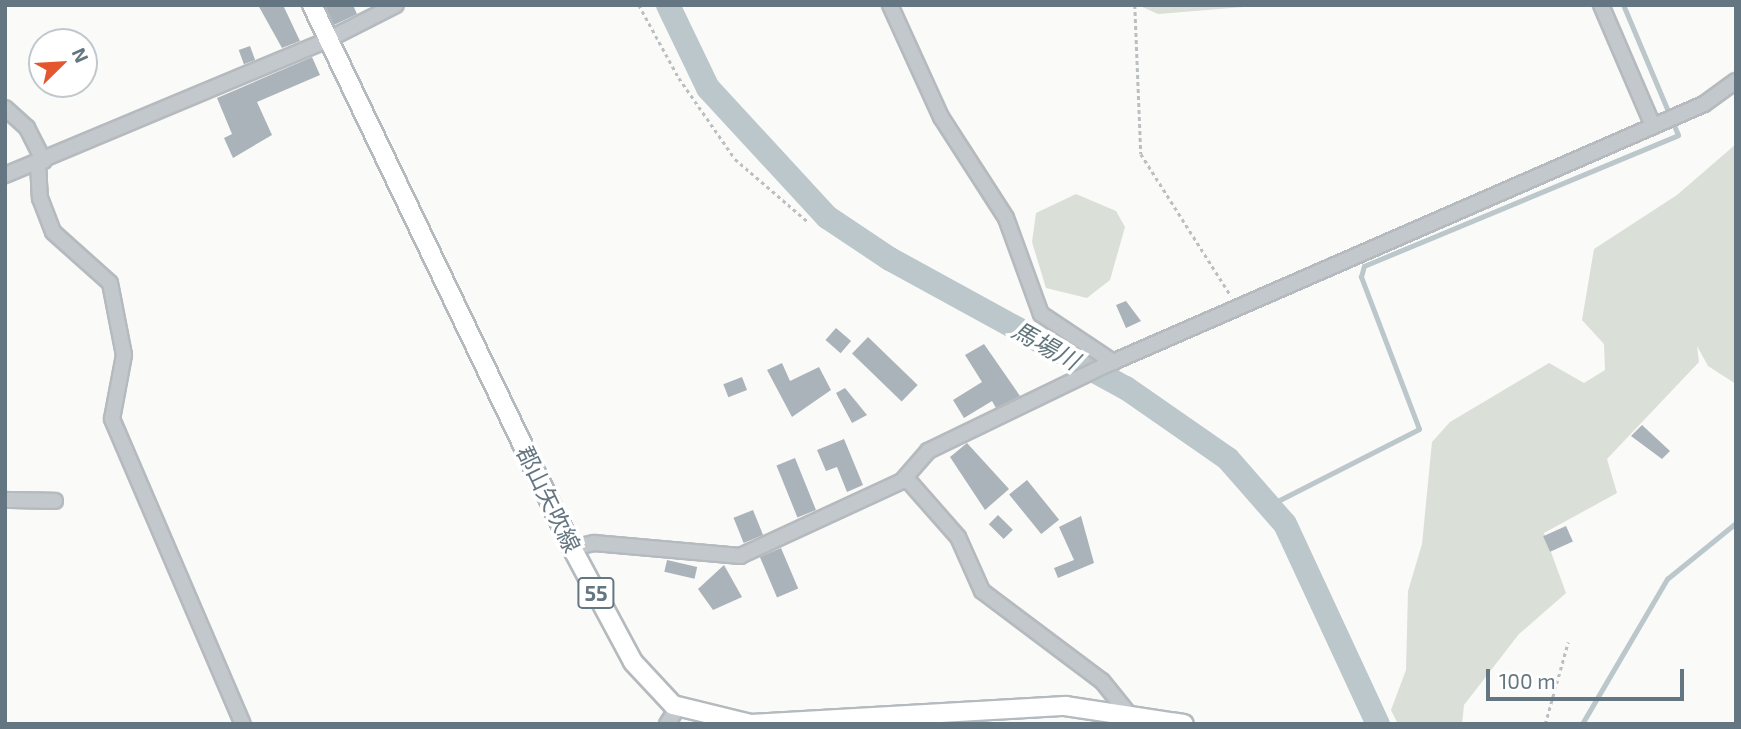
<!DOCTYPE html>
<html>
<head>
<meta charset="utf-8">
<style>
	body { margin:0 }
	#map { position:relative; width:1741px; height:729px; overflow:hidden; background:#fafaf8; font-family:"Exo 2","Noto Sans JP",sans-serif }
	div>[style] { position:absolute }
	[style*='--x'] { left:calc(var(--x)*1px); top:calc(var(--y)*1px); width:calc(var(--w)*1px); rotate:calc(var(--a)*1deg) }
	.green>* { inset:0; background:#dadfd7 }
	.stream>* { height:4.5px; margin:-2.25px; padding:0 2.25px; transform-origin:2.25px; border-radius:2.25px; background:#bbc7cb }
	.river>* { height:24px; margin:-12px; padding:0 12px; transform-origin:12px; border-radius:12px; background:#bbc7cb }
	.building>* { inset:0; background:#aab3b9; transform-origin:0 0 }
	.path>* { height:2.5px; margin-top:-1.25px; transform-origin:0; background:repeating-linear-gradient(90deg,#bbbfc2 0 3.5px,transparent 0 7px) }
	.roads { filter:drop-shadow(2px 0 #b5babe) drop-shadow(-2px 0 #b5babe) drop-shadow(0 2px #b5babe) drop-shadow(0 -2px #b5babe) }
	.minor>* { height:14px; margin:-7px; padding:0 7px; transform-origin:7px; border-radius:7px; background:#c3c8cc }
	.major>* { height:18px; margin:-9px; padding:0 9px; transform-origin:9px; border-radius:9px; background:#fff }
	span { translate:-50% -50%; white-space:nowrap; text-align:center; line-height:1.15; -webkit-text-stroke:7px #fff; paint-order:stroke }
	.shield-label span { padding:2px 5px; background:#fff; border:2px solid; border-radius:5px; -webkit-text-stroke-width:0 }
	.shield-label { font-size:21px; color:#657683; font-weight:700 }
	.street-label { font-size:23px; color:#657683 }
	.water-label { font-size:24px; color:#60757c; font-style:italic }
	.frame { position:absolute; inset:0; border:7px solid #657683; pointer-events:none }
	.north { position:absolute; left:28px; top:28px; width:70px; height:70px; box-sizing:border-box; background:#fff; border:2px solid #c1c8cd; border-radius:50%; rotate:66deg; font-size:19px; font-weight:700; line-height:28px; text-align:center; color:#657683 }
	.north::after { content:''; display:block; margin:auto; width:24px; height:32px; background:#e4572e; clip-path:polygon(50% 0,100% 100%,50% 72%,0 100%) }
	.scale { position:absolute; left:1486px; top:669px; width:198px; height:32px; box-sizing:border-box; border:4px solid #657683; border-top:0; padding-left:9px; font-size:21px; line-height:24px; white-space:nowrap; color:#657683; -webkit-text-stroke:5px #fff; paint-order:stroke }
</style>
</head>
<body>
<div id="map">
	<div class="green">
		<i style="clip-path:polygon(1138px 5px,1268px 5px,1158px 14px)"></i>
		<i style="clip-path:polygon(1736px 144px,1736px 384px,1708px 366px,1697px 346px,1699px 362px,1607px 459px,1617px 493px,1544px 533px,1566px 593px,1519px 634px,1464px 705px,1462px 724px,1398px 724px,1391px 710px,1406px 670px,1408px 591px,1422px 544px,1432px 442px,1450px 422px,1549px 363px,1584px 383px,1605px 370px,1604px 344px,1582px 320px,1594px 249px,1677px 195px)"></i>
		<i style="clip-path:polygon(1076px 194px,1116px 211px,1125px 227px,1110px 280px,1087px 298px,1046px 288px,1032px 242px,1036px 213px)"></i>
	</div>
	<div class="stream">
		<i style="--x:1270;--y:505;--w:167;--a:-27"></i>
		<i style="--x:1419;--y:429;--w:163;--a:-110.9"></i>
		<i style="--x:1361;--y:277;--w:11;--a:-75"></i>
		<i style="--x:1364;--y:266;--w:340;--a:-22.6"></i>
		<i style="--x:1678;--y:135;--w:141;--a:-112.9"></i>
		<i style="--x:1582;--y:724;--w:168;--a:-59.6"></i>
		<i style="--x:1667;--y:579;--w:89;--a:-39.1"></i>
	</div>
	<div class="river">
		<i style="--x:668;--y:5;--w:92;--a:64.3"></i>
		<i style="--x:708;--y:88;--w:176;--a:47.3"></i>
		<i style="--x:827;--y:217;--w:76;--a:33.7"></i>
		<i style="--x:890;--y:259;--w:269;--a:28.7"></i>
		<i style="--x:1126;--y:388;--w:124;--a:34.8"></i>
		<i style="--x:1228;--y:459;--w:86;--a:48.8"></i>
		<i style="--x:1285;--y:524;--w:221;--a:65.1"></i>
	</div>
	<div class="building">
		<i style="clip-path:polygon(258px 5px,283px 5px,300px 41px,282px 48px)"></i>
		<i style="clip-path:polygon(325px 5px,353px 5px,357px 14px,334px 25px)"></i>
		<i style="left:250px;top:46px;width:15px;height:12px;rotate:70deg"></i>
		<i style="clip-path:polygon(312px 57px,320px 75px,257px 102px,272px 135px,233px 158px,224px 138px,232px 134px,217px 98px)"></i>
		<i style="clip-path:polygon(1126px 301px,1141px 321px,1126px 328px,1116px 305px)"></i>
		<i style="left:836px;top:328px;width:20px;height:16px;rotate:41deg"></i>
		<i style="left:868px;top:337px;width:69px;height:23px;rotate:44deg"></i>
		<i style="clip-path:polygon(984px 344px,1020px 396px,996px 408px,992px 401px,964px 418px,953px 400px,982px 382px,965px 355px)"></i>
		<i style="clip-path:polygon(782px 363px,790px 381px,819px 367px,831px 390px,792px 417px,767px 370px)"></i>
		<i style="left:742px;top:377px;width:14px;height:20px;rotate:69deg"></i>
		<i style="clip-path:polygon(845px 388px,867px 415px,852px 423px,836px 393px)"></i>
		<i style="clip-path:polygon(1642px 425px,1670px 451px,1662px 459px,1631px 436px)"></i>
		<i style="clip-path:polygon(844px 439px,863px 485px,847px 492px,837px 467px,826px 471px,817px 450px)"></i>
		<i style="clip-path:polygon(967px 443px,1009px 489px,985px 510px,950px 457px)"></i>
		<i style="left:795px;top:458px;width:56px;height:20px;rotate:68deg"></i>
		<i style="left:1027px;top:480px;width:51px;height:23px;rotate:51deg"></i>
		<i style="left:753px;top:510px;width:27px;height:21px;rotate:68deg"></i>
		<i style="left:998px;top:515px;width:21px;height:13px;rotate:45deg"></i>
		<i style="clip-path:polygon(1081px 516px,1094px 563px,1058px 578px,1054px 568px,1074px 560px,1059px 527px)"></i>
		<i style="left:1566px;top:526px;width:17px;height:25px;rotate:66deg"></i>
		<i style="left:781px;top:548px;width:44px;height:23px;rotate:67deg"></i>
		<i style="left:667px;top:560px;width:31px;height:12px;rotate:13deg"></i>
		<i style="clip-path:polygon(724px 565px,742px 597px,713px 610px,698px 589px)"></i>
	</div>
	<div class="path">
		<i style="--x:639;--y:5;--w:83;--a:61.3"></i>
		<i style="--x:679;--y:78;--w:98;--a:55.3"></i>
		<i style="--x:735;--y:159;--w:95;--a:40.7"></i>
		<i style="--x:1135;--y:5;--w:149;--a:87.7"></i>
		<i style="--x:1141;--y:154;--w:168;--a:57.6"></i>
		<i style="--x:1545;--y:724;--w:85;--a:-74.3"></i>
	</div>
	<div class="roads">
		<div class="minor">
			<i style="--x:890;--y:5;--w:123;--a:65.5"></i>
			<i style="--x:941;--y:117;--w:120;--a:57.2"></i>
			<i style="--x:1006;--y:218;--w:102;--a:70"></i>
			<i style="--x:1041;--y:314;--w:87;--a:33.7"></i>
			<i style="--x:1601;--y:5;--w:132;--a:66.7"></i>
			<i style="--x:5;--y:108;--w:30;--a:42"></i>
			<i style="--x:27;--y:128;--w:37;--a:63"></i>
			<i style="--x:38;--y:163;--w:35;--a:87"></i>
			<i style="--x:40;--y:198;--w:36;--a:69"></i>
			<i style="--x:53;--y:232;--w:76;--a:41.8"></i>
			<i style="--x:110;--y:283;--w:73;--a:79"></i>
			<i style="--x:124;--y:355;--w:65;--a:100.6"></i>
			<i style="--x:112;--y:419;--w:332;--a:66.8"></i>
			<i style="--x:5;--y:175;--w:349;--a:-22.7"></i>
			<i style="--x:327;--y:40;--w:77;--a:-26.9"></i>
			<i style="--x:906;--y:478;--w:79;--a:48.6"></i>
			<i style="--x:958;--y:537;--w:59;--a:66"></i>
			<i style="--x:982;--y:591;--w:150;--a:36.9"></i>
			<i style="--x:1102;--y:681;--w:41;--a:50.9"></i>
			<i style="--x:5;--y:500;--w:50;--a:1.1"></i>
			<i style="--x:572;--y:548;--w:23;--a:-13"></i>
			<i style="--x:594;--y:543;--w:147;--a:5.1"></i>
			<i style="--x:740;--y:556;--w:179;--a:-24.8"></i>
			<i style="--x:902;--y:481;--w:40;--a:-49"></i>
			<i style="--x:928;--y:451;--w:198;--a:-25.8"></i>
			<i style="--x:1106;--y:365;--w:652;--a:-23.58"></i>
			<i style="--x:1704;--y:104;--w:39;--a:-36"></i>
			<i style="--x:667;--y:724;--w:20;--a:-57"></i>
		</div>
		<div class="major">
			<i style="--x:312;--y:5;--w:602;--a:64.41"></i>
			<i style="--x:572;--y:548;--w:129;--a:61.8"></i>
			<i style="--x:633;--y:662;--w:59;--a:47.1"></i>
			<i style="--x:673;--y:705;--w:80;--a:13.7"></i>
			<i style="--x:751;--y:724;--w:315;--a:-3.3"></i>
			<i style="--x:1065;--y:706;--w:120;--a:8.6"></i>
		</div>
	</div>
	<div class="shield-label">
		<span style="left:596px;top:593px">55</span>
	</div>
	<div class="street-label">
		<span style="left:549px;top:499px;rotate:64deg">郡山矢吹線</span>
	</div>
	<div class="water-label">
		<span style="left:1046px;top:345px;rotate:29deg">馬場川</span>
	</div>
	<div class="frame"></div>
	<div class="north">N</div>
	<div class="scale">100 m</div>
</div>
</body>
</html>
